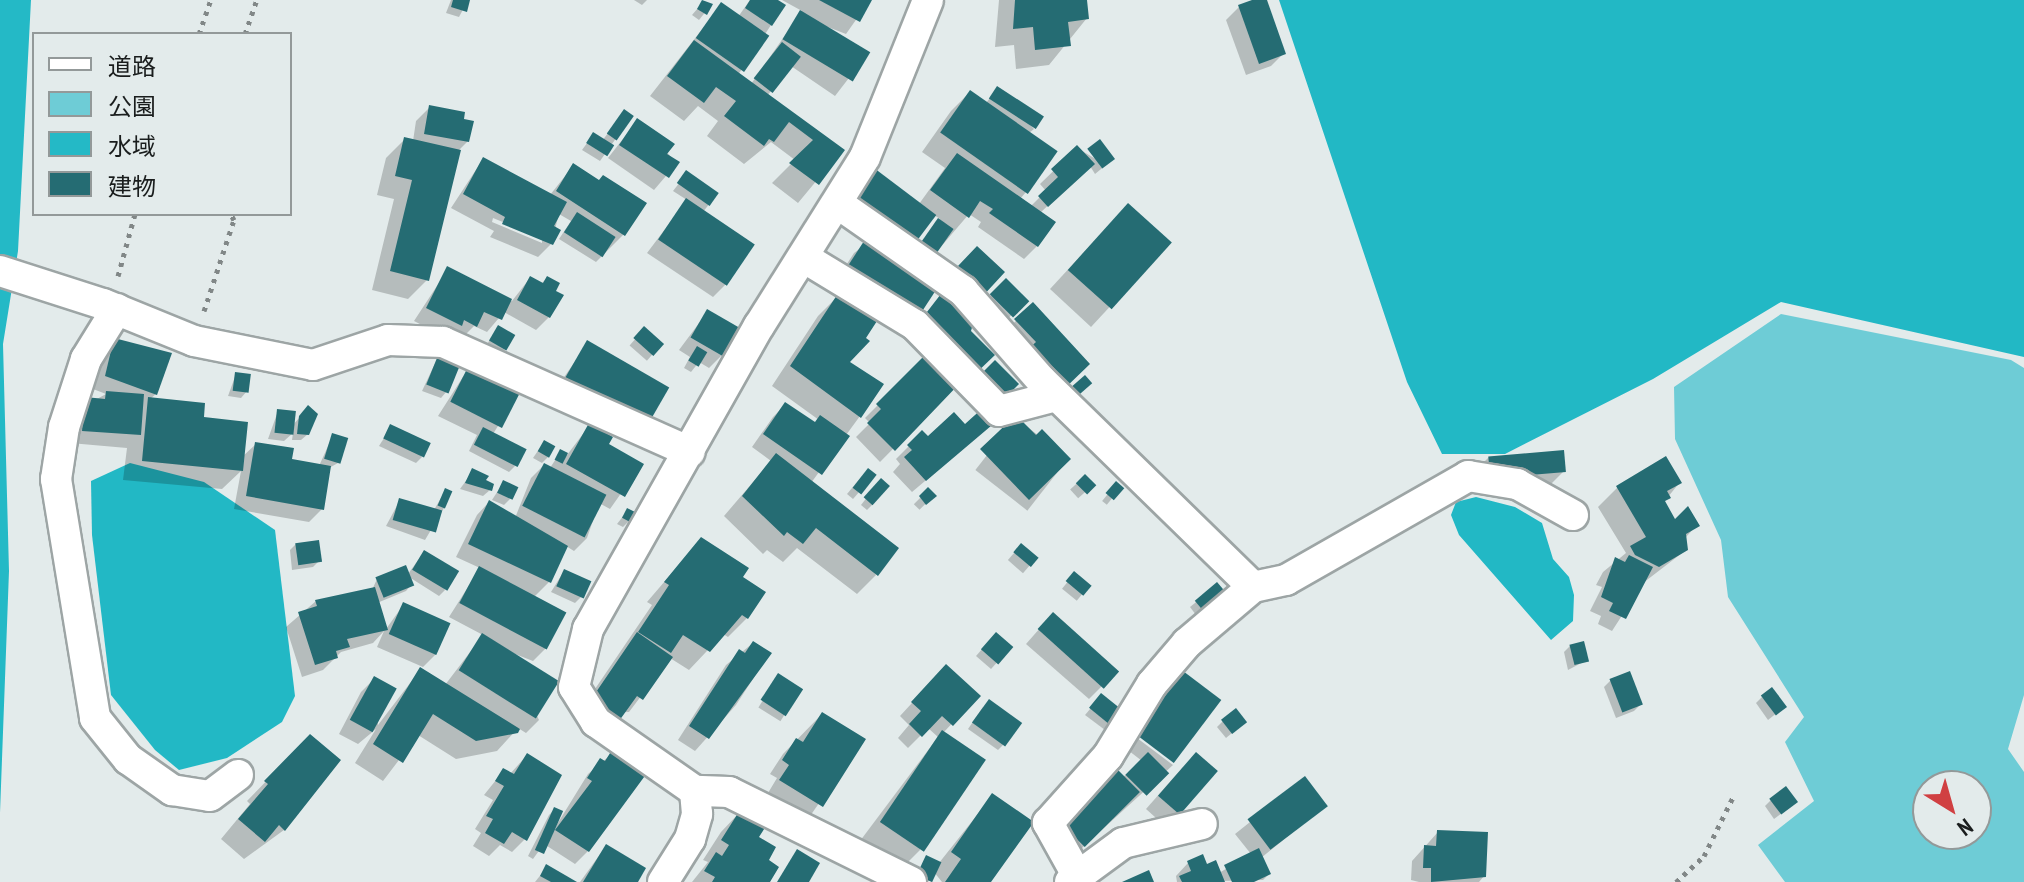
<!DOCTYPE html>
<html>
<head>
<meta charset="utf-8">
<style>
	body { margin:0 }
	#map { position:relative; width:2024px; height:882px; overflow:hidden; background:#e3ebeb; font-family:"PT Sans Narrow","Noto Sans JP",sans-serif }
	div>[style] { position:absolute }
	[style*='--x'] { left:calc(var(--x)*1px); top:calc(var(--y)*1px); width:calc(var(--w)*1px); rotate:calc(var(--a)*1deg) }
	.green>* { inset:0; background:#6eccd6 }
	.forest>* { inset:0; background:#22b8c5 }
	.water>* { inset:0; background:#24b9c6 }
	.shadow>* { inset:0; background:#0003; transform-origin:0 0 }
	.building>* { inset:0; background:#256c73; transform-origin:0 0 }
	.path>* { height:5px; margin-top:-2.5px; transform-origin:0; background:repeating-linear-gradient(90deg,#818787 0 4px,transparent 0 10px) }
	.roads { filter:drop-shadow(2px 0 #9da5a5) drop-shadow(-2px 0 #9da5a5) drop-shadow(0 2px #9da5a5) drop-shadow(0 -2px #9da5a5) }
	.street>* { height:30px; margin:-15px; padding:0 15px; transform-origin:15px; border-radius:15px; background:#fff }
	span { translate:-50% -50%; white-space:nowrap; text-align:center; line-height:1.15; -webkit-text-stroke:8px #e3ebeb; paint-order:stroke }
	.legend { position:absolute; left:32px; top:32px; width:260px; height:184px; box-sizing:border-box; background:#e3ebeb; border:2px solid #939999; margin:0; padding:10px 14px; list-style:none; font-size:24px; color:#1a1d1d }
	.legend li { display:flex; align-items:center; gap:16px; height:40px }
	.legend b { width:40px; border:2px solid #939999 }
	.north { position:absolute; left:1912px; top:770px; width:80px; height:80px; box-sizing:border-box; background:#e3ebeb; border:2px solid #939999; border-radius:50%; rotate:143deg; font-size:22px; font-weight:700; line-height:32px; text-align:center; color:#1a1d1d }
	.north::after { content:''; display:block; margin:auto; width:28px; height:36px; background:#d04042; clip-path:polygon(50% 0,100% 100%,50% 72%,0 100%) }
</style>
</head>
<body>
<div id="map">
	<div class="green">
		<i style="clip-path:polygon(evenodd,1781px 314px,2011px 360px,2024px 368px,2024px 695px,2008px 749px,2024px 772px,2024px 882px,1785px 882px,1758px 845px,1814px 801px,1785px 742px,1804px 717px,1728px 597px,1721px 540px,1675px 439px,1674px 387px,1781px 314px,1928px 786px,1976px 786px,1976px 834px,1928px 834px,1928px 786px)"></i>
	</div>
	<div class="forest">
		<i style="clip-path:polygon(1279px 0,2024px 0,2024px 357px,1781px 302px,1653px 379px,1505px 454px,1442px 454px,1407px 382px)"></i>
		<i style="clip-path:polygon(130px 463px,204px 482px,275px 530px,295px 696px,282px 722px,227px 758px,179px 770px,155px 750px,111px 695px,92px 535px,91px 481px)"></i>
		<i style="clip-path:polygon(1476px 497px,1515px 507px,1542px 523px,1553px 559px,1569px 577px,1574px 595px,1573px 621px,1551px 640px,1459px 535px,1451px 515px,1456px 502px)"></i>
	</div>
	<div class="water">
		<i style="clip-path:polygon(0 0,31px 0,18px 251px,3px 344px,9px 571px,0 813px)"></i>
	</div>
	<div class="shadow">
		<i style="clip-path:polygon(451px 0,468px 0,459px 17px,446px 13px)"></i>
		<i style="clip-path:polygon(634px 0,647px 0,642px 5px)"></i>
		<i style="clip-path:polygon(750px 0,775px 0,771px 25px,738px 75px,751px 84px,802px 11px,782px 0,870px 0,846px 34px,820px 24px,869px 52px,835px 96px,791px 66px,767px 96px,842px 150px,798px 203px,772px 183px,795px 160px,771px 142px,744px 164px,707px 136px,718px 121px,698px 106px,684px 121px,650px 96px,721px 5px,738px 17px)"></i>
		<i style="clip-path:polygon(999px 0,1085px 0,1087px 18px,1049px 65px,1016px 69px,1014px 45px,995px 47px)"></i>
		<i style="clip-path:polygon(1265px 0,1284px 53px,1271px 66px,1246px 75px,1226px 20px,1239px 7px)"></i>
		<i style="clip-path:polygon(704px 1px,711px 5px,699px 20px,692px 15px)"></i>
		<i style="clip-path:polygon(997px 89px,1034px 129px,1029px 133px,1026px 192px,1020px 199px,1030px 207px,1046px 191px,1040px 184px,1077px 148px,1106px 165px,1095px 174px,1090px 166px,1040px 213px,1037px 246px,1024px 259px,978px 227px,981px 222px,969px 214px,933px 256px,932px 227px,940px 219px,934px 215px,832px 287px,854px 253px,919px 204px,945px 168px,922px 152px,951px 111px,970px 92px,986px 103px)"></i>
		<i style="clip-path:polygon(429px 108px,462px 120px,468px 141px,459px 150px,427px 280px,408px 299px,372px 290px,394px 199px,377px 195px,386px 158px,405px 139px,413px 141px,416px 121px)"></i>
		<i style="clip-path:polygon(624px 112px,631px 117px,600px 161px,582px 150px,593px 135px,602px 141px)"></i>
		<i style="clip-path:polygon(637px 121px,677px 163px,654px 190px,608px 158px)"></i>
		<i style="clip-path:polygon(evenodd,483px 159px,550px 195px,573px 166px,598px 182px,624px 234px,596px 262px,559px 239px,571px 221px,559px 214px,551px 244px,538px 257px,490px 237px,494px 231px,451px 208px,483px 159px,493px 218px,542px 238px,542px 243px,492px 222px,493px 218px)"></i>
		<i style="clip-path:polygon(687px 173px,717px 194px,703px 212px,726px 284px,713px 297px,647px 253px,687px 200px,673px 191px)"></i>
		<i style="clip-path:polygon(1109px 225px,1169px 243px,1091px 327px,1050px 289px)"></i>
		<i style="clip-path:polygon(977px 248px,956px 385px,880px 462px,856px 437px,870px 423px,865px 418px,923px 360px,939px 377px,944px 372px,908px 335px,944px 293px,946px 280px)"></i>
		<i style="clip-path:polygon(448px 269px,512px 301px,530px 278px,541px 284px,547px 278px,549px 317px,536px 330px,504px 312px,487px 332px,474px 326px,462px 338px,447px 338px,414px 321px)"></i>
		<i style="left:1006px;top:281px;width:28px;height:30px;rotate:45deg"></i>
		<i style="clip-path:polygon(837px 297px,860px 416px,811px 483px,876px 575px,857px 594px,797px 548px,783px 562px,767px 550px,763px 554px,724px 516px,771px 461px,752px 447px,773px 417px,786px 404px,814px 424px,819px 420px,772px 386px,818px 316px)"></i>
		<i style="clip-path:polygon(1033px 305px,1047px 403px,1003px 333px)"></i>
		<i style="clip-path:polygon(708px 311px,722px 355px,709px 368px,699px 362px,691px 372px,684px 368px,690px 357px,679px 350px)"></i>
		<i style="clip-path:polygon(498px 328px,505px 349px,499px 355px,485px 347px)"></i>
		<i style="left:644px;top:329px;width:23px;height:22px;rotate:41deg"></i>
		<i style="clip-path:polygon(114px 340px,156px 394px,150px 399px,201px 419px,242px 457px,256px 444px,290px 461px,319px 466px,333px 435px,338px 463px,329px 468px,322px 509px,309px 522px,234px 509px,241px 471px,222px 489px,123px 480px,127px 448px,70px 443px,73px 412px,106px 394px,93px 389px,101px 353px)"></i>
		<i style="clip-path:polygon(588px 343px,648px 423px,555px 390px)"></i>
		<i style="clip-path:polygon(439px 355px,447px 391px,441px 398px,422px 391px)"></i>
		<i style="clip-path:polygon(468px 369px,518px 394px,493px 434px,515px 466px,509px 472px,469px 451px,477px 435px,438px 416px)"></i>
		<i style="clip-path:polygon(236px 374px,247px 391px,241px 398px,228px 396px)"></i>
		<i style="clip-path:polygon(308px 408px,308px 434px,301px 440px,292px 440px,293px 433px,284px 441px,268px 439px,278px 411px,292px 426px)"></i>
		<i style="clip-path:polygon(988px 411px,983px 432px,912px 492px,893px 472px,900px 464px,896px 459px,922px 433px,928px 439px,965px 427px)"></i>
		<i style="left:1016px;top:418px;width:66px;height:66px;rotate:38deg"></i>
		<i style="clip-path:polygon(589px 426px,606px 445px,641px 465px,610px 509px,599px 503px,587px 538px,574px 551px,566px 546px,549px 582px,534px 597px,546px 648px,533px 661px,505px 650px,539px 720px,526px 733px,518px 728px,497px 751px,456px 759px,418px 735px,383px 781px,355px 763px,376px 729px,358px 744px,339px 734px,361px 692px,374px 679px,378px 725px,420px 670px,445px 685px,483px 635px,449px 617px,480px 568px,456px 557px,477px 515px,489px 502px,515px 518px,531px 478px,544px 465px,550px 468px,561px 451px,567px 455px)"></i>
		<i style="clip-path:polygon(391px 427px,422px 457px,416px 463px,379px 446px)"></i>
		<i style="clip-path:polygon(544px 442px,548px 457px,542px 463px,533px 458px)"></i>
		<i style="clip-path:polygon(1489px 457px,1564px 471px,1551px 484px,1478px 490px,1476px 470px)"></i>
		<i style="clip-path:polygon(473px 471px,490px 490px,483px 496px,460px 489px)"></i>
		<i style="clip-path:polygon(874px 475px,853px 499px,847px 494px,862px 476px)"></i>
		<i style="left:1085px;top:476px;width:12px;height:20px;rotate:48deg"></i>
		<i style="clip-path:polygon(1680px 482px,1664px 502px,1675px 522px,1697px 525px,1686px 537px,1686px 550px,1643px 583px,1612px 631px,1598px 624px,1601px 616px,1590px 611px,1602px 587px,1596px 585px,1603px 572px,1626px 553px,1598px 507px,1617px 488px)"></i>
		<i style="clip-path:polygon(503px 483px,510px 499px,504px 505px,492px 500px)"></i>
		<i style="left:1116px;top:484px;width:6px;height:22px;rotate:39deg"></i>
		<i style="clip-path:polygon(875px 487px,873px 504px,867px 510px,861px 505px)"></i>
		<i style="left:928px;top:490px;width:8px;height:20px;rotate:45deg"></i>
		<i style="clip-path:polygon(445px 491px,444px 508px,425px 540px,386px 526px,400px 500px,434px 510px)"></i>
		<i style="clip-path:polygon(628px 510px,629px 521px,623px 527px,617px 524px)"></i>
		<i style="clip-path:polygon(701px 539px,740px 578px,747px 618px,728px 637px,723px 634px,689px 670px,670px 658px,629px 712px,578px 714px,652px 605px,647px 602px)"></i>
		<i style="clip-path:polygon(296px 544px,319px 561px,313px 567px,292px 570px,290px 550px)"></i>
		<i style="left:1021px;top:545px;width:20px;height:20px;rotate:41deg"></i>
		<i style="clip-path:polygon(424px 552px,445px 590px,439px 596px,409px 577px,412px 584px,406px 591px,377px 603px,386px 629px,404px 604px,436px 654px,423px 667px,377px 647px,384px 631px,373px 643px,341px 652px,323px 670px,302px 677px,286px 627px,316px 601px,372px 590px,377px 579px,408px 574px)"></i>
		<i style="clip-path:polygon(564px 571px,581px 597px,575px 603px,551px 592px)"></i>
		<i style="left:1074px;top:574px;width:19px;height:19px;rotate:39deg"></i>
		<i style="clip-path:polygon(1217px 585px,1202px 623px,1190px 607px)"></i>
		<i style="clip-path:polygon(1041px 627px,1102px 686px,1089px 699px,1026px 644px)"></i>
		<i style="clip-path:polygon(990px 640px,1011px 647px,991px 669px,976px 656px)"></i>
		<i style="clip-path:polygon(753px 643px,769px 654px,736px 705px,695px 751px,678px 740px,726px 665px)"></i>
		<i style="clip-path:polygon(1570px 646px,1587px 660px,1568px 670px,1564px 652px)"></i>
		<i style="left:778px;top:676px;width:26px;height:37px;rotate:32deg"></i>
		<i style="clip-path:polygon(934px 679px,978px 696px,943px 733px,920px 850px,901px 869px,860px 841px,938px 737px,928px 728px,908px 748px,898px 738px,909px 725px,900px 716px)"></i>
		<i style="clip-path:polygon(1611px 680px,1640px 705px,1634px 711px,1616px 718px,1604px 687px)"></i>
		<i style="clip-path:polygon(1762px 697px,1778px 712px,1768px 720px,1756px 703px)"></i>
		<i style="clip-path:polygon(1096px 702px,1110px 724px,1105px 730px,1085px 715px)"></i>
		<i style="clip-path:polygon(983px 707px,1004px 744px,998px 750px,968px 729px)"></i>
		<i style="clip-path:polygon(822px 714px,863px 740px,808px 819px,768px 793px,777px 778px,770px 774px,783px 754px)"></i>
		<i style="clip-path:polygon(1223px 721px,1238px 728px,1226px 738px,1217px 727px)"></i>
		<i style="clip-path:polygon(1133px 735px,1173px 765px,1071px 858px,1051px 838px,1142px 761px,1124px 747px)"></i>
		<i style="clip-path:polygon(310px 736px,284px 830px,244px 859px,221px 839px,250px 804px,247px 801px)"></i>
		<i style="clip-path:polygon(613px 753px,588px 851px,575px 864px,544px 844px,533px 859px,528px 856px,549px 815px,555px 809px,548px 839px,588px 774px)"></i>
		<i style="clip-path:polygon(527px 755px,525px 839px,512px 852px,500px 845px,489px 856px,473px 846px,481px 833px,475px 829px,493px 800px,484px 795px,504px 770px,510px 774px)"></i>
		<i style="clip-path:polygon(1183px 767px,1178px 813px,1165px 826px,1146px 809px)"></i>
		<i style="clip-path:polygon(1304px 779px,1325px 806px,1261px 858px,1269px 874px,1263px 880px,1177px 882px,1176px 876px,1188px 863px,1219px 873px,1251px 854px,1235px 834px)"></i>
		<i style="clip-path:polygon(992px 796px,989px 882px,942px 882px,934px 872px,928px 882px,912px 882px,927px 858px,939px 863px)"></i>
		<i style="clip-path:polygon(1771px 800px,1789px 808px,1774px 819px,1765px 806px)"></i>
		<i style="clip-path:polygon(740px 812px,766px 861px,768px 882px,692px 882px,708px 862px,703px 860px,721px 832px)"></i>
		<i style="clip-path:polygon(1438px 832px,1484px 876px,1479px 882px,1500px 882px,1419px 882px,1411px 880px,1412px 861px)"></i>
		<i style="clip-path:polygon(606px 846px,635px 882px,580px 882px)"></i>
		<i style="clip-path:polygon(547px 867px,571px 882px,535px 882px)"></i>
	</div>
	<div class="building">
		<i style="clip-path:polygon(453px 0,470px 0,467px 12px,451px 7px)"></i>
		<i style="clip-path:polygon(702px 0,713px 4px,707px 15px,697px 9px)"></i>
		<i style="clip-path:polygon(750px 0,778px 0,786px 5px,772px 26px,745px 8px)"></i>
		<i style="clip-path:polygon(819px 0,872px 0,860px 22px)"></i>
		<i style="clip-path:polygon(1015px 0,1087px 0,1089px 19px,1068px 22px,1071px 46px,1035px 50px,1033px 27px,1013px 29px)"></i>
		<i style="clip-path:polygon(1252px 0,1267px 0,1286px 54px,1259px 64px,1238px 5px)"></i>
		<i style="left:721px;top:2px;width:59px;height:44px;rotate:35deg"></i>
		<i style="left:800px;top:10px;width:82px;height:34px;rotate:31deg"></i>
		<i style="clip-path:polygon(694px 40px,845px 150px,819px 185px,789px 163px,813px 140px,789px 122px,774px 142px,769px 139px,764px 146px,724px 116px,736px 101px,716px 87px,704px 103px,667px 76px)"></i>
		<i style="left:782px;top:42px;width:24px;height:46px;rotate:38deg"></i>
		<i style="left:997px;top:86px;width:56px;height:15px;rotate:33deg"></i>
		<i style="left:970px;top:90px;width:107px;height:52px;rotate:35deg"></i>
		<i style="clip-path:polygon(429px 105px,465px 112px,464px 119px,474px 121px,469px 142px,424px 134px)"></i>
		<i style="left:624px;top:109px;width:12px;height:30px;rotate:35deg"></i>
		<i style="clip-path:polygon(637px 118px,675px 144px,667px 154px,680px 162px,669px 178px,619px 145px)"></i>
		<i style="left:593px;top:132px;width:25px;height:13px;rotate:32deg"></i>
		<i style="clip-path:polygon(404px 137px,461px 150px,429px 281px,390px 271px,412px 180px,395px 176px)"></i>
		<i style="left:1100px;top:139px;width:25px;height:16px;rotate:53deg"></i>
		<i style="clip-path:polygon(1077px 145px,1095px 164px,1048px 207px,1038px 196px,1058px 177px,1051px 169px)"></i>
		<i style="clip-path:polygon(957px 153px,1056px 222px,1038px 247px,989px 213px,993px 209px,980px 201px,969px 218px,930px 190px)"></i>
		<i style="clip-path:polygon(483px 157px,567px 202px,554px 226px,561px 230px,553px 245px,502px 224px,505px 217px,463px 194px)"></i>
		<i style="clip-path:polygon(573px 163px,599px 180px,603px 175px,647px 203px,625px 236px,556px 191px)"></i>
		<i style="left:874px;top:168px;width:78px;height:45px;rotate:37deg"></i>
		<i style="left:686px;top:170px;width:40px;height:16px;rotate:35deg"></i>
		<i style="left:686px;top:198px;width:83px;height:50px;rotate:34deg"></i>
		<i style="left:1128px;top:203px;width:59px;height:90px;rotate:42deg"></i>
		<i style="left:577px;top:212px;width:46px;height:24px;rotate:33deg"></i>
		<i style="left:938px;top:218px;width:19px;height:35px;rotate:35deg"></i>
		<i style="left:866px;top:238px;width:87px;height:42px;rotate:33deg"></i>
		<i style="clip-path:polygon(977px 246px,1005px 272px,981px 298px,958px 277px,964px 271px,958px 266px)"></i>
		<i style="clip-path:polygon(447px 266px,512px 299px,502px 320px,484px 312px,477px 327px,464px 320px,462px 326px,426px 308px)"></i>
		<i style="clip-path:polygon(530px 276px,543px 283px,547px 276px,560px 283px,556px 291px,564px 295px,550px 318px,517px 300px)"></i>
		<i style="left:1006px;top:278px;width:33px;height:23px;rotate:45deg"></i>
		<i style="clip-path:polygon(944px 290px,975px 317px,971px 331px,995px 355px,973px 376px,920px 321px)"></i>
		<i style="clip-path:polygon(837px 295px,877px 321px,866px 338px,870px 341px,850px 362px,884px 384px,861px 418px,790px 366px)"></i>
		<i style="clip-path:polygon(1033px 302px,1090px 364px,1062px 391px,1025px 352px,1036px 342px,1014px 319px)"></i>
		<i style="left:707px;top:309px;width:38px;height:33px;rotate:30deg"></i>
		<i style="left:498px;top:325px;width:20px;height:18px;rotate:30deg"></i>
		<i style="left:644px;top:326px;width:27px;height:16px;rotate:42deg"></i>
		<i style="clip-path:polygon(114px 338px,172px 353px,157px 395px,105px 376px)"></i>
		<i style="left:587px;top:340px;width:95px;height:43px;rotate:30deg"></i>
		<i style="left:697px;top:346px;width:12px;height:17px;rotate:31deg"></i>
		<i style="left:439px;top:353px;width:24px;height:34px;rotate:22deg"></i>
		<i style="clip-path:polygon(923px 357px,939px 374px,946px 367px,961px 382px,895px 451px,867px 423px,881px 409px,876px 404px)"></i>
		<i style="left:995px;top:360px;width:34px;height:30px;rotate:45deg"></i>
		<i style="left:468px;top:367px;width:58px;height:39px;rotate:27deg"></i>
		<i style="left:235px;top:372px;width:16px;height:19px;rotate:7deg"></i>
		<i style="left:1085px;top:375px;width:11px;height:25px;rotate:49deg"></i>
		<i style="clip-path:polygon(106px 391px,144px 394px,141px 435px,82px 431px,85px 397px,105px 399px)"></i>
		<i style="clip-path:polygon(148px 397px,205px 403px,204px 417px,248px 422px,243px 471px,142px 461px)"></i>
		<i style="clip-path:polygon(785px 402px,815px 422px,820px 415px,850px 436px,822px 475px,763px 434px)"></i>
		<i style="clip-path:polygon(308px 405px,318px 414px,309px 435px,297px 434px,299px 416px)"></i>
		<i style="clip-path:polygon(985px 406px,998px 420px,926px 481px,904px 457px,912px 450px,907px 445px,922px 430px,928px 436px,954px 412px,965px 424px)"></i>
		<i style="left:277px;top:409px;width:19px;height:24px;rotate:6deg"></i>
		<i style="clip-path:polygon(1016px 415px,1036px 435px,1042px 429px,1071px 459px,1029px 500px,980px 449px)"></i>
		<i style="clip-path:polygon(589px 423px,613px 437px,609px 444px,644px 464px,625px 497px,566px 464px)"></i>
		<i style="left:390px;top:424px;width:45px;height:16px;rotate:25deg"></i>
		<i style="left:483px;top:427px;width:49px;height:20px;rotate:27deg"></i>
		<i style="left:332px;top:433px;width:17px;height:27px;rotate:17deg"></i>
		<i style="left:544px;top:440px;width:13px;height:13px;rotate:29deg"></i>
		<i style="clip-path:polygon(255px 442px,294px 448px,292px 459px,331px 466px,324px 510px,246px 496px)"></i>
		<i style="left:560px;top:449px;width:9px;height:12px;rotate:27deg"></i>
		<i style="left:1564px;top:450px;width:22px;height:76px;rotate:85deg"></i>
		<i style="clip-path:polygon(776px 453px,899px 548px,878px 576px,816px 528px,803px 544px,787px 532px,784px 536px,742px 496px)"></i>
		<i style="clip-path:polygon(1666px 456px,1682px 483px,1667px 491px,1671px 498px,1665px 501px,1675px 519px,1688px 506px,1700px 526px,1686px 534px,1688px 550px,1659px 567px,1635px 555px,1630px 546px,1646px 537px,1616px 486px)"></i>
		<i style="left:544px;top:463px;width:70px;height:48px;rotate:27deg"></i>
		<i style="clip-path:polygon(472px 468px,489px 476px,486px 480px,494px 484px,492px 491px,465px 483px)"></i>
		<i style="left:868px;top:468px;width:11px;height:25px;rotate:38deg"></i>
		<i style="left:1085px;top:474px;width:16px;height:13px;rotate:45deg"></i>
		<i style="left:881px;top:478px;width:12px;height:26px;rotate:42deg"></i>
		<i style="left:503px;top:480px;width:17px;height:14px;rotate:25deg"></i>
		<i style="left:1116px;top:481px;width:11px;height:16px;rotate:41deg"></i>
		<i style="clip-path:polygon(928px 487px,937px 496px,926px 505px,919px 496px)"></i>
		<i style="left:445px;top:488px;width:8px;height:19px;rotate:23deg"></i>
		<i style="left:399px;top:498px;width:45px;height:23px;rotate:16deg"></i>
		<i style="clip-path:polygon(489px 500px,568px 546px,551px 583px,468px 544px)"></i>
		<i style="left:627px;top:508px;width:9px;height:11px;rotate:27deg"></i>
		<i style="clip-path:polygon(701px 537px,749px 568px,743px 577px,766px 592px,748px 619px,742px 615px,710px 652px,683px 635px,671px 653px,638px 632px,669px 585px,664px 582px)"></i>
		<i style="left:319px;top:540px;width:22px;height:24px;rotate:82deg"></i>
		<i style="left:1021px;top:543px;width:23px;height:12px;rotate:40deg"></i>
		<i style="left:424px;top:550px;width:41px;height:23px;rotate:31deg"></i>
		<i style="clip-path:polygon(1629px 555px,1653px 567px,1626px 619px,1609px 611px,1613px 603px,1601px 597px,1615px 557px,1625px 562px)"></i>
		<i style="left:406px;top:565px;width:22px;height:33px;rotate:68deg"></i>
		<i style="left:479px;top:566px;width:99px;height:42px;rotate:28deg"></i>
		<i style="left:564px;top:569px;width:30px;height:19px;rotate:24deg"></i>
		<i style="left:1074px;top:571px;width:23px;height:13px;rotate:40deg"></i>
		<i style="left:1217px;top:582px;width:23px;height:29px;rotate:50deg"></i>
		<i style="clip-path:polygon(375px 587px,388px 630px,347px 639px,350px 647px,336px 651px,338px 658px,315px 665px,298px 612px,317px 606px,315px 600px)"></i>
		<i style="left:403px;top:602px;width:52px;height:35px;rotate:24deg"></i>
		<i style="left:1053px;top:612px;width:89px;height:23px;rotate:42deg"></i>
		<i style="clip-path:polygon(637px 632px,673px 657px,643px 700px,637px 696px,619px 721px,590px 701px)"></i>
		<i style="left:996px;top:632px;width:23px;height:23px;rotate:41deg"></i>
		<i style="left:482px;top:633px;width:91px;height:44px;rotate:32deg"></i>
		<i style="clip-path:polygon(753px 641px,772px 653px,709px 739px,689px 726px,739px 649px,745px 653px)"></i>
		<i style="left:1584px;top:641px;width:21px;height:15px;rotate:76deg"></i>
		<i style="clip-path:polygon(946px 664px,981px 696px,953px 726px,942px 716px,922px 737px,909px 724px,921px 711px,911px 702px)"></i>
		<i style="clip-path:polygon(420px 667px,520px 729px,518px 733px,476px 741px,433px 714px,403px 763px,373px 744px)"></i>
		<i style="left:1183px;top:671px;width:48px;height:79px;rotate:37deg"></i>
		<i style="left:1630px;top:671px;width:36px;height:22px;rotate:69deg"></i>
		<i style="left:778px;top:673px;width:30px;height:32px;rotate:33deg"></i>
		<i style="left:374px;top:676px;width:26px;height:50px;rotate:29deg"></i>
		<i style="left:1772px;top:687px;width:25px;height:14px;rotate:53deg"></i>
		<i style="left:1101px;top:693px;width:28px;height:19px;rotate:39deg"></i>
		<i style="left:989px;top:699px;width:41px;height:29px;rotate:36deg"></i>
		<i style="left:1236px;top:708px;width:18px;height:19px;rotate:52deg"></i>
		<i style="clip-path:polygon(822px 712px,866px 739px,823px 807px,779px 780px,789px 765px,782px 760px,796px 738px,803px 742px)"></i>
		<i style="left:942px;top:730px;width:53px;height:111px;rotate:34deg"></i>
		<i style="clip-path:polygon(310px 734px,341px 760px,285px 831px,279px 825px,265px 842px,238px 819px,268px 784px,264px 781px)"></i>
		<i style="clip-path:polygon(612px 750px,647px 773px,589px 852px,555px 830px,592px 781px,587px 778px,600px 758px,605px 761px)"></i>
		<i style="left:1148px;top:752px;width:30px;height:32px;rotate:45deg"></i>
		<i style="left:1196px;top:752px;width:29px;height:58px;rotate:41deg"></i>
		<i style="clip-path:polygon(527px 753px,562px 775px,527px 841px,512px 832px,504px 844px,485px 833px,493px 819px,486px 816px,504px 786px,495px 781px,503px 768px,514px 774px)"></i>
		<i style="left:1118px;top:770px;width:31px;height:78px;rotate:45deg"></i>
		<i style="left:1305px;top:776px;width:38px;height:72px;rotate:53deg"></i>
		<i style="left:1786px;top:786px;width:20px;height:21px;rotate:53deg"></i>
		<i style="clip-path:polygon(992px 793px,1034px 822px,991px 882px,945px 882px,961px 859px,951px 852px)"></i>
		<i style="left:554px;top:807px;width:10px;height:47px;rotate:24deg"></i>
		<i style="clip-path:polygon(740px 810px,766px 826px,759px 837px,776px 847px,769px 860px,779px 867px,770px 882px,712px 882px,715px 877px,704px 871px,716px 852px,722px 856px,729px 845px,721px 840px)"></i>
		<i style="clip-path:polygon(1437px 830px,1488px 832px,1486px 877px,1431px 882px,1431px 868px,1423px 868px,1424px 845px,1436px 846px)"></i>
		<i style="clip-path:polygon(606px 844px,646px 868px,638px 882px,583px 882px)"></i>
		<i style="clip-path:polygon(1259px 848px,1271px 874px,1254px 882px,1232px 882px,1224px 865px)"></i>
		<i style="clip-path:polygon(797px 849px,820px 863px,809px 882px,777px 882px)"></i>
		<i style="clip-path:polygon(1203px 854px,1207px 864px,1216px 860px,1225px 882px,1182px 882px,1179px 876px,1191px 871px,1187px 861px)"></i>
		<i style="left:926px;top:855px;width:17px;height:22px;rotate:25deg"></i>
		<i style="clip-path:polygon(546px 864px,577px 882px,551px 882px,540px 876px)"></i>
		<i style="clip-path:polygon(1149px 870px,1154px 882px,1122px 882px)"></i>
	</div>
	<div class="path">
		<i style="--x:199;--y:34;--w:36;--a:-71"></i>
		<i style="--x:245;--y:34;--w:36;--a:-71"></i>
		<i style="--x:118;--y:276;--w:64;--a:-74.7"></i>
		<i style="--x:204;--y:311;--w:96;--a:-71.8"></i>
		<i style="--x:234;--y:220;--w:7;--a:-117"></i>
		<i style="--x:1676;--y:882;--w:38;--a:-43"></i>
		<i style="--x:1704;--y:856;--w:66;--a:-63.8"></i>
	</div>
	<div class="roads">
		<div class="street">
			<i style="--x:837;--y:203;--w:154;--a:34.9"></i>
			<i style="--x:963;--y:291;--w:118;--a:48.8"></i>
			<i style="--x:1041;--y:380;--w:296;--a:44.3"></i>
			<i style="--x:1253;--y:587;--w:34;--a:-12"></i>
			<i style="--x:1286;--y:580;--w:210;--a:-29.7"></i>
			<i style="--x:1468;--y:476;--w:50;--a:9.3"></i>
			<i style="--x:1517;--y:484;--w:64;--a:29"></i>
			<i style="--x:803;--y:257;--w:131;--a:31.3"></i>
			<i style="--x:915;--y:325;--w:120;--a:45.7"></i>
			<i style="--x:999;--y:411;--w:59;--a:-14.7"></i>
			<i style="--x:0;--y:271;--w:108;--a:17.8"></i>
			<i style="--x:103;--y:304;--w:98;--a:22.1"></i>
			<i style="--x:194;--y:341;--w:121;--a:11.4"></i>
			<i style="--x:313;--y:365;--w:79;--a:-18.4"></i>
			<i style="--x:388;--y:340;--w:55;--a:2.1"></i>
			<i style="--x:443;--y:342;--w:270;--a:24"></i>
			<i style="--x:117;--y:309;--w:59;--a:121.8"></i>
			<i style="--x:86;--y:359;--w:71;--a:107.9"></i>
			<i style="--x:64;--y:427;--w:53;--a:98.7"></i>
			<i style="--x:56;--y:479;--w:242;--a:80.7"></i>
			<i style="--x:95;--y:718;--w:53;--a:51.2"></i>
			<i style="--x:128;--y:759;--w:54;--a:35.2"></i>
			<i style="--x:172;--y:790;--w:38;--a:9"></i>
			<i style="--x:210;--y:796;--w:35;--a:-37"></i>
			<i style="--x:1077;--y:875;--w:60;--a:-119.1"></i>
			<i style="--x:1048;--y:823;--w:90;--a:-48.2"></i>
			<i style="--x:1108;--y:756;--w:84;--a:-58.6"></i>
			<i style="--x:1152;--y:684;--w:54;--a:-49.5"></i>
			<i style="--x:1187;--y:643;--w:87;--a:-40.3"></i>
			<i style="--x:663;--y:882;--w:51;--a:-57.9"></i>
			<i style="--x:690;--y:839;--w:26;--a:-74"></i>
			<i style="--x:697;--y:814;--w:23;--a:-95"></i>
			<i style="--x:911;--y:882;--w:203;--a:-153.7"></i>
			<i style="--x:729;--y:792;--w:34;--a:-178"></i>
			<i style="--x:695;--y:791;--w:121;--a:-145.1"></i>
			<i style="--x:596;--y:722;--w:41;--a:-122.2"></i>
			<i style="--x:574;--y:687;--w:60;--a:-76.4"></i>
			<i style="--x:588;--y:629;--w:348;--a:-60.6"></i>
			<i style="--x:759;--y:326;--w:199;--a:-57.9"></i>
			<i style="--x:865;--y:157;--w:169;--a:-68.1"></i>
			<i style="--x:1070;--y:882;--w:66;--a:-36.3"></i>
			<i style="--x:1123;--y:843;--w:81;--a:-13.5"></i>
		</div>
	</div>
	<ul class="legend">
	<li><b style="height:10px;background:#fff"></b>道路</li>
	<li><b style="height:22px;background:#6eccd6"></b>公園</li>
	<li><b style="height:22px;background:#24b9c6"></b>水域</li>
	<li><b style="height:22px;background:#256c73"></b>建物</li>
	</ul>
	<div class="north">N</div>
</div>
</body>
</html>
